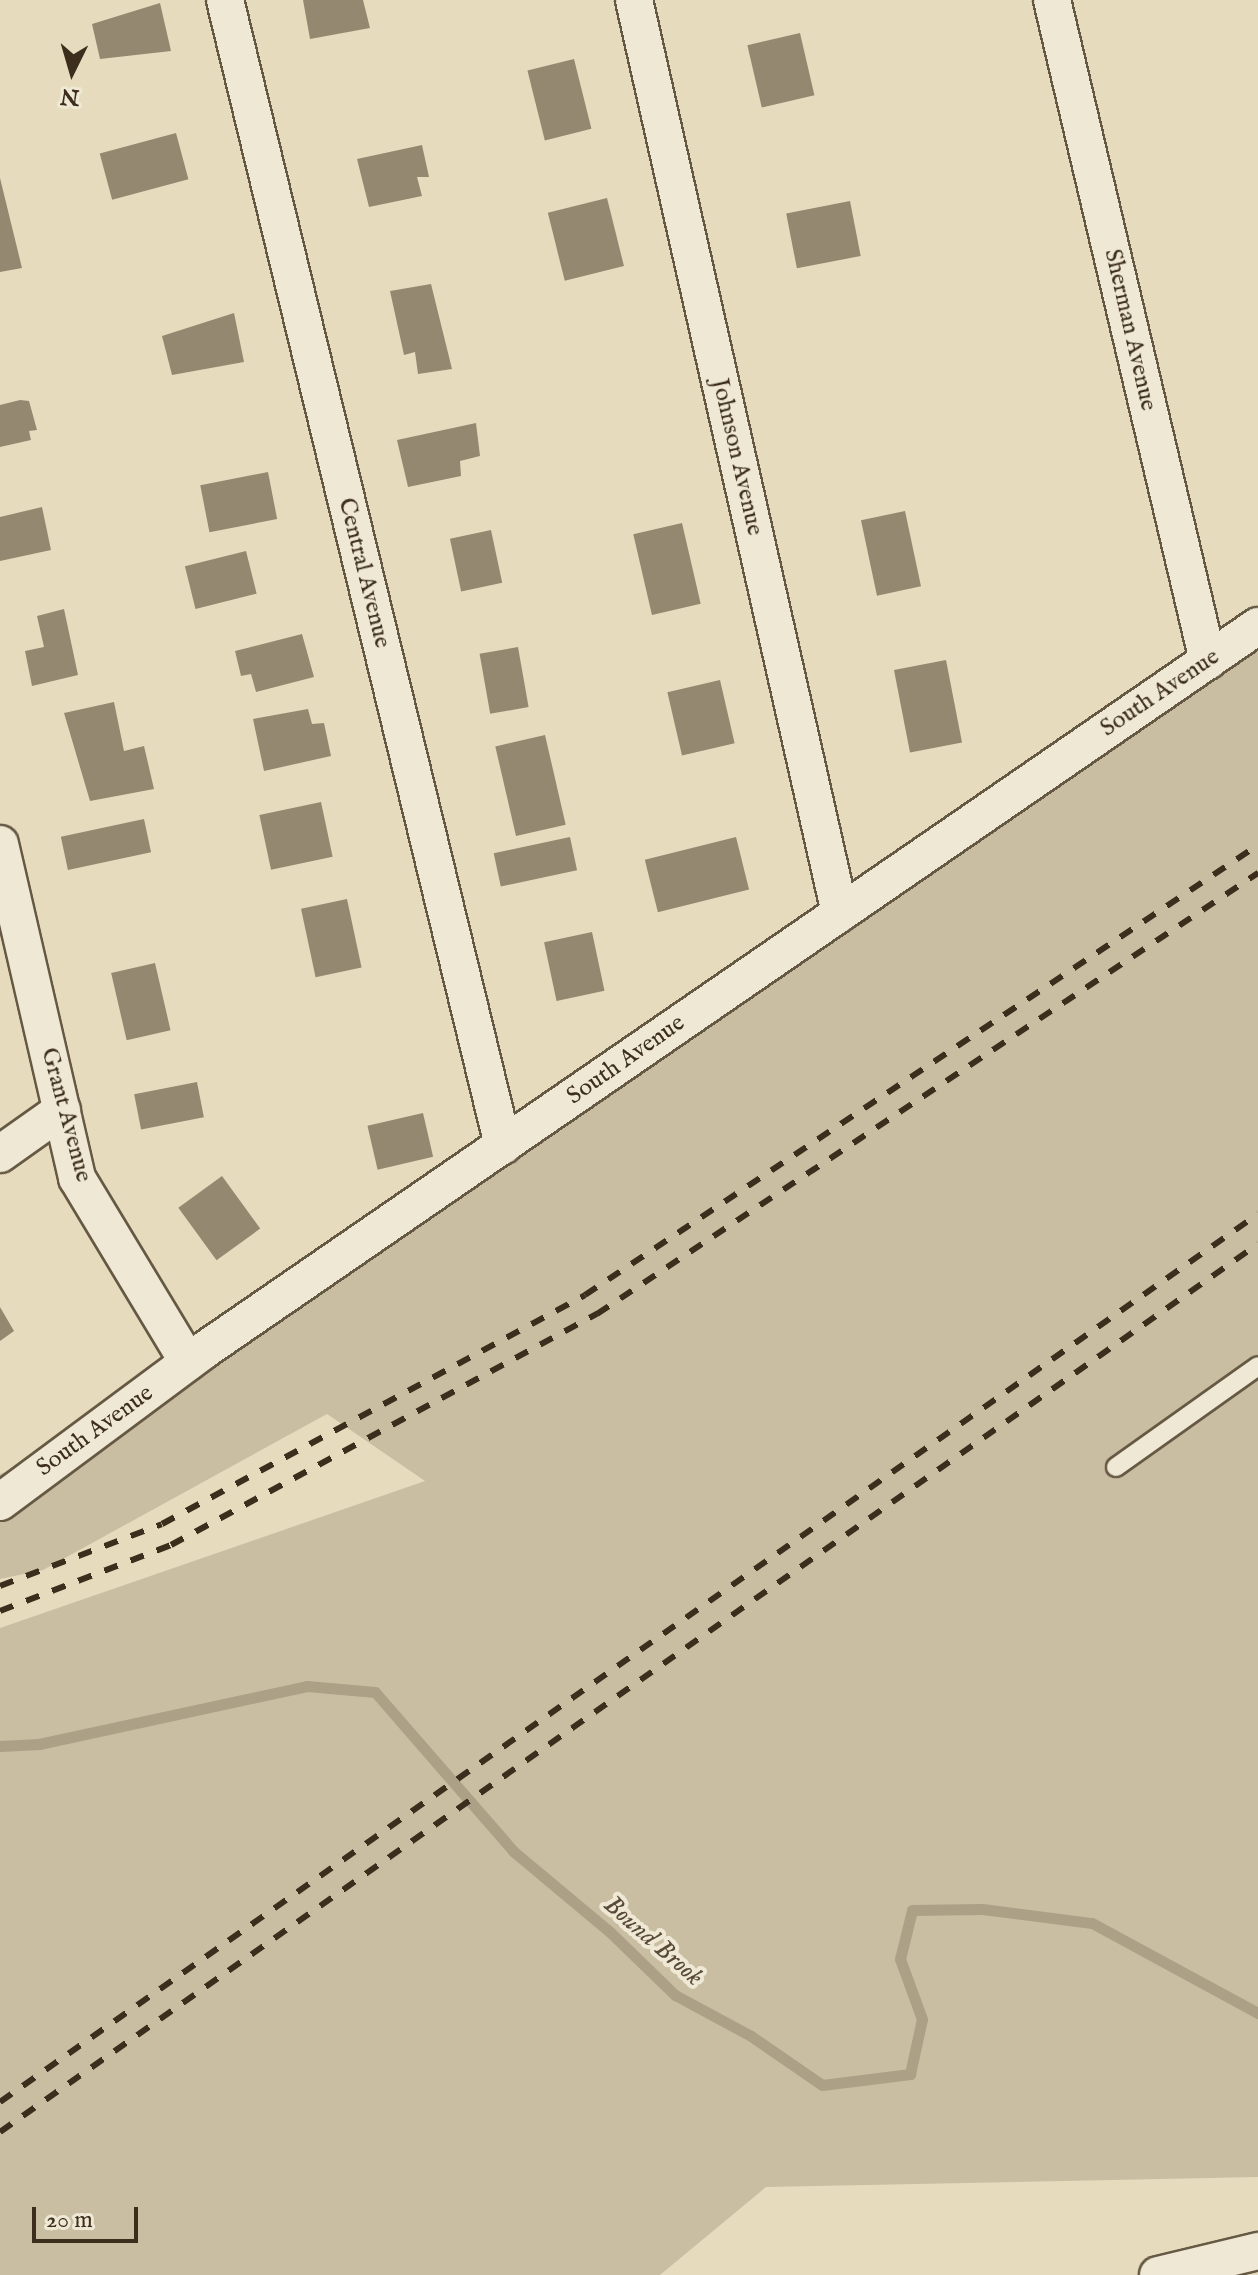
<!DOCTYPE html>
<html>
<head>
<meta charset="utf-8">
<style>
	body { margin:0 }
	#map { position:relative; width:1258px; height:2275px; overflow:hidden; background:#e6dcbd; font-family:"IM FELL English",serif }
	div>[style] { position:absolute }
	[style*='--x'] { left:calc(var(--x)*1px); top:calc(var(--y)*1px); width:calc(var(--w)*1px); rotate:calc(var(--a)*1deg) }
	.green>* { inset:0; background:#c9bea2 }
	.stream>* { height:11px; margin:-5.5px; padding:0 5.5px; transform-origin:5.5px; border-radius:5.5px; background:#aca086 }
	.building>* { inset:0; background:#948870; transform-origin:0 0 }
	.roads { filter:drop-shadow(2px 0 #665944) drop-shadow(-2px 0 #665944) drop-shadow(0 2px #665944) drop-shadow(0 -2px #665944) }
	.lane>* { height:18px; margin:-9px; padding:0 9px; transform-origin:9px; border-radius:9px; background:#efe8d4 }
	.street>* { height:36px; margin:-18px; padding:0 18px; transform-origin:18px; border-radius:18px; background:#efe8d4 }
	.rail>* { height:6px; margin-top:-3px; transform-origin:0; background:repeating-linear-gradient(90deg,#3c2d1c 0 14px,transparent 0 28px) }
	span { translate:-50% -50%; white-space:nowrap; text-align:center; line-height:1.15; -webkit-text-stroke:8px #efe8d4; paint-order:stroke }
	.street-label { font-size:24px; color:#3c2d1c }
	.water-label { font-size:26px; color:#584a36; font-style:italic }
	.north { position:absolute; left:32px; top:32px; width:80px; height:80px; -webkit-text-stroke:6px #efe8d4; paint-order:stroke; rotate:185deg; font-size:22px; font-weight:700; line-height:32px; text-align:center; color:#3c2d1c }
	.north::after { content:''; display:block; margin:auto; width:28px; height:36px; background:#3c2d1c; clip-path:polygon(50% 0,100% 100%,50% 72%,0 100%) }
	.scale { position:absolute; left:32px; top:2207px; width:106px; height:36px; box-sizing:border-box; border:4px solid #3c2d1c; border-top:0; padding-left:10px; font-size:24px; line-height:28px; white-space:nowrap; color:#3c2d1c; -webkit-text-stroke:6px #efe8d4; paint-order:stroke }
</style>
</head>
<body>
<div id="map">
	<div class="green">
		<i style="clip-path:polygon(1258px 619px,1258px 2177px,766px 2187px,660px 2275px,0 2275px,0 1628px,425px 1481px,327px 1414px,43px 1570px,0 1579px,0 1474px,101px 1433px)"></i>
	</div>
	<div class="stream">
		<i style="--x:0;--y:1746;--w:39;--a:-3"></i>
		<i style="--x:39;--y:1744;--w:274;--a:-12.2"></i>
		<i style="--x:307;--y:1686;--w:68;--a:5"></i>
		<i style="--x:375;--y:1692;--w:211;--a:49"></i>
		<i style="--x:513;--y:1851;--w:126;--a:39.9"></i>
		<i style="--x:610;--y:1932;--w:91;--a:44.1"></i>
		<i style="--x:675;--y:1995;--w:86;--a:28.3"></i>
		<i style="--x:751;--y:2036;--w:86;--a:34.6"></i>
		<i style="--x:822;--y:2085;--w:89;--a:-7.1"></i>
		<i style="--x:910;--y:2074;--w:56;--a:-77.7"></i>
		<i style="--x:922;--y:2019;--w:64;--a:-110.1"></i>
		<i style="--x:900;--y:1959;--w:50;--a:-76.2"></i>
		<i style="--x:912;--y:1910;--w:70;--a:-0.8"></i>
		<i style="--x:982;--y:1909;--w:111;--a:7.3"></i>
		<i style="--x:1092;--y:1923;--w:189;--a:28.5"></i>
	</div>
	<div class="building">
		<i style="clip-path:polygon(303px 0,363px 0,370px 28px,310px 39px)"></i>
		<i style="clip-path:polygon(160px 3px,171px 51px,100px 59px,92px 24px)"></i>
		<i style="left:800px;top:33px;width:64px;height:54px;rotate:77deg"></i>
		<i style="left:574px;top:59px;width:72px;height:48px;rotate:76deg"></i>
		<i style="left:176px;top:133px;width:48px;height:79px;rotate:75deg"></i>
		<i style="clip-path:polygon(422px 145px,429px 177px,417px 177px,422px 196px,369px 207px,357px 159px)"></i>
		<i style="clip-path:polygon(0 178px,22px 268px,0 272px)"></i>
		<i style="left:607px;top:198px;width:70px;height:61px;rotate:76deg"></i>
		<i style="left:850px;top:201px;width:56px;height:65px;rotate:79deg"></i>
		<i style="clip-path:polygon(431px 284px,452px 369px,418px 374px,415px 352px,404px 355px,390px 291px)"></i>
		<i style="clip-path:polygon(234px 313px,244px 362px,172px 375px,162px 336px)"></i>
		<i style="clip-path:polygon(20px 400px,29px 401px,37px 430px,29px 431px,31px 440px,0 447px,0 405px)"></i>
		<i style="clip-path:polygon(476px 423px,480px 456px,460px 461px,461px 476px,408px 487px,397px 440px)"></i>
		<i style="left:268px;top:472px;width:48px;height:69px;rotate:79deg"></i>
		<i style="clip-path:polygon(42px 507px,51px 550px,0 561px,0 517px)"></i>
		<i style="left:905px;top:511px;width:77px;height:45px;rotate:78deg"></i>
		<i style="left:682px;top:523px;width:83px;height:50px;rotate:77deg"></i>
		<i style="left:491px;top:530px;width:54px;height:42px;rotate:78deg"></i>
		<i style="left:246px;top:551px;width:44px;height:63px;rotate:76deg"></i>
		<i style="clip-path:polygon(64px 609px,78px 675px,32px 686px,25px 651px,44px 647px,37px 616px)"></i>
		<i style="clip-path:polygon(302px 634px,314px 677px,256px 692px,251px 674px,241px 676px,235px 651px)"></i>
		<i style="left:518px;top:647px;width:61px;height:39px;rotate:80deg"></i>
		<i style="left:946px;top:660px;width:84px;height:53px;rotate:79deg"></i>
		<i style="left:720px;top:680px;width:65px;height:54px;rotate:77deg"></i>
		<i style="clip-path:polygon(114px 702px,124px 751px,144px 746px,154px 789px,90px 801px,64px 713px)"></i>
		<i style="clip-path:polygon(308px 709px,312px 724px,324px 723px,331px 756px,264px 771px,253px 719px)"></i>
		<i style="left:545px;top:735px;width:92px;height:51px;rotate:77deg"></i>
		<i style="left:321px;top:802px;width:56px;height:63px;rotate:78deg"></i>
		<i style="left:144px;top:819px;width:34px;height:85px;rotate:78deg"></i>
		<i style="left:570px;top:837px;width:34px;height:78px;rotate:78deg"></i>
		<i style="left:736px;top:837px;width:54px;height:94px;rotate:76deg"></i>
		<i style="left:347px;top:899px;width:70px;height:47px;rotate:78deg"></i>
		<i style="left:592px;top:932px;width:60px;height:49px;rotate:78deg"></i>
		<i style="left:155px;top:963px;width:69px;height:45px;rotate:77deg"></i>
		<i style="left:197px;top:1082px;width:36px;height:64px;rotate:79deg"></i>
		<i style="left:423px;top:1113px;width:45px;height:57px;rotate:77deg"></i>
		<i style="left:222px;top:1176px;width:65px;height:54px;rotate:54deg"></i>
		<i style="clip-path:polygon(0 1307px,14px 1331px,0 1341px)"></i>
	</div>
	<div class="roads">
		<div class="lane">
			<i style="--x:1116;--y:1467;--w:174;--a:-35.4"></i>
		</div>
		<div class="street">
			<i style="--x:225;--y:0;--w:1179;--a:76.36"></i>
			<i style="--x:634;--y:0;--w:936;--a:77.29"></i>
			<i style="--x:1052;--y:0;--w:679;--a:76.72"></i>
			<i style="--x:0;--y:844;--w:343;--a:77"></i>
			<i style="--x:77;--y:1178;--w:215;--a:58.9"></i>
			<i style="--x:0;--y:1154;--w:76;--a:-35.4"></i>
			<i style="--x:0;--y:1502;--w:253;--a:-36.6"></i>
			<i style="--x:203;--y:1351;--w:1280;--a:-34.5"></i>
			<i style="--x:1158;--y:2275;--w:103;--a:-13.5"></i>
		</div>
	</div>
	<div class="rail">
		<i style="--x:0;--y:1586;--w:173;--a:-20.9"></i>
		<i style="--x:162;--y:1524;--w:481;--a:-28.4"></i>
		<i style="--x:585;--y:1295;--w:810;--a:-33.77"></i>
		<i style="--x:0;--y:1611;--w:183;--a:-21.1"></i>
		<i style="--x:171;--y:1545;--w:485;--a:-28.5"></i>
		<i style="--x:597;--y:1314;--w:795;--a:-33.71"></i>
		<i style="--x:0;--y:2102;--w:1540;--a:-35.22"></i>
		<i style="--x:0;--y:2132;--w:1540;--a:-35.22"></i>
	</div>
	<div class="street-label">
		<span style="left:1130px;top:330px;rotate:77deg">Sherman Avenue</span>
		<span style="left:737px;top:457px;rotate:77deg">Johnson Avenue</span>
		<span style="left:364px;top:573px;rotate:76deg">Central Avenue</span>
		<span style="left:1160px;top:693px;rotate:-34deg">South Avenue</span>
		<span style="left:626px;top:1060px;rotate:-35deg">South Avenue</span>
		<span style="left:66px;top:1115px;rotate:75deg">Grant Avenue</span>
		<span style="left:95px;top:1431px;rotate:-36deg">South Avenue</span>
	</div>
	<div class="water-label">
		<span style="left:653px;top:1941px;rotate:41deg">Bound Brook</span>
	</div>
	<div class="north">N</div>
	<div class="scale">20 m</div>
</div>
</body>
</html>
